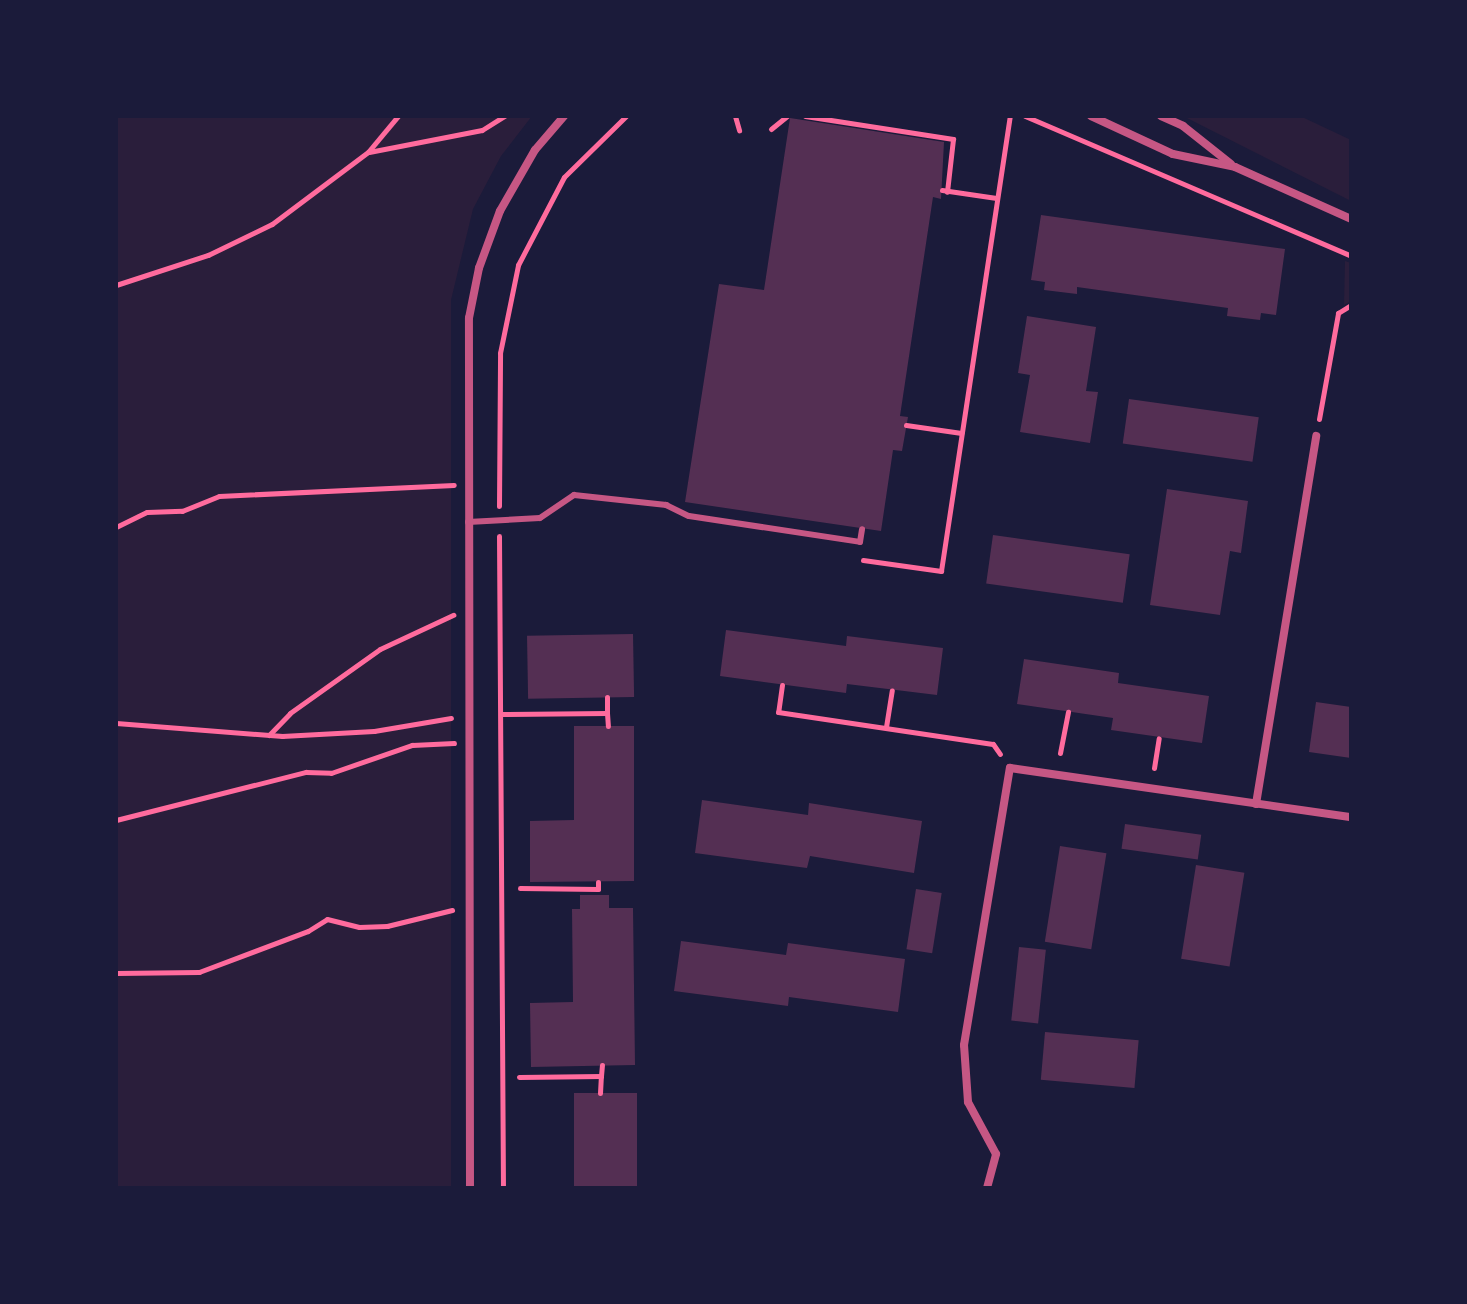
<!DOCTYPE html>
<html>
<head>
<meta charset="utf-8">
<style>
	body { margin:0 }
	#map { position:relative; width:1467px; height:1304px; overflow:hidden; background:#1b1b3a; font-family:"Noto Sans",sans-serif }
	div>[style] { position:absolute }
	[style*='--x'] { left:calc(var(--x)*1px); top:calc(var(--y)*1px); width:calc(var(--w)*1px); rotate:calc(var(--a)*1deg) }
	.green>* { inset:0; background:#2a1e3b }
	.building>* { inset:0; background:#542f53; transform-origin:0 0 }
	.path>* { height:5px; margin:-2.5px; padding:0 2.5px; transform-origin:2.5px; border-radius:2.5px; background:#ff6b9d }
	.service>* { height:6px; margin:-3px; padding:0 3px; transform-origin:3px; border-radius:3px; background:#c65784 }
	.minor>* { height:8px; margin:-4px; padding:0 4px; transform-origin:4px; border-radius:4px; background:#c65784 }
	span { translate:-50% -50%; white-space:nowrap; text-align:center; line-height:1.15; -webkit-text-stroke:8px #1b1b3a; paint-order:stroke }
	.frame { position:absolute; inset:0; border:118px solid #1b1b3a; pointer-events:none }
</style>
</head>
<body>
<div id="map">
	<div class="green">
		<i style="clip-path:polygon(116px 116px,532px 116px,501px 156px,473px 209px,451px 300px,451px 1188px,116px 1188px)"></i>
		<i style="clip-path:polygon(1183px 116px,1300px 116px,1351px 140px,1351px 201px)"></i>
		<i style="clip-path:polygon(1345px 261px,1351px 263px,1351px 301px,1344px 305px)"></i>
	</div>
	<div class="building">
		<i style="clip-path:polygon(790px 118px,944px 142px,941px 199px,933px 197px,900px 416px,908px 417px,902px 451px,893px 450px,881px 531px,685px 502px,719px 284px,764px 290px)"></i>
		<i style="clip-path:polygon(1041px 215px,1285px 249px,1276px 315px,1261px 313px,1260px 320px,1227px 316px,1228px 308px,1077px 287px,1077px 294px,1044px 290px,1045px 282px,1031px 280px)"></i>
		<i style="clip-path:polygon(1027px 316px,1096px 327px,1086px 391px,1098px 392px,1090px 443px,1020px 432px,1030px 375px,1018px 373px)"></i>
		<i style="left:1129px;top:399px;width:131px;height:45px;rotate:8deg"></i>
		<i style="clip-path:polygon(1167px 489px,1248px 501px,1241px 553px,1230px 551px,1220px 615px,1150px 605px)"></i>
		<i style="left:993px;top:535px;width:138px;height:49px;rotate:8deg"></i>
		<i style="clip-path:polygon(726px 630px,846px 646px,847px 636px,943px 648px,937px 695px,847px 684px,846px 693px,720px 676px)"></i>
		<i style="left:633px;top:634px;width:63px;height:106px;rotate:89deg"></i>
		<i style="clip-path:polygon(1024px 659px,1119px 673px,1118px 683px,1209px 696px,1202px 743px,1111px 730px,1113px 718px,1017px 704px)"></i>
		<i style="clip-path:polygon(1316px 702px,1351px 707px,1351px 758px,1309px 752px)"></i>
		<i style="clip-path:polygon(574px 726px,634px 726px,634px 881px,530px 882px,530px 821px,574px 820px)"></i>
		<i style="clip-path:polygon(702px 800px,808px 815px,809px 803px,922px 821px,914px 873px,810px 856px,807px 868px,695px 853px)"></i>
		<i style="left:1125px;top:824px;width:77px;height:25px;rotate:8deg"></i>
		<i style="left:1060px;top:846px;width:47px;height:97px;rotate:9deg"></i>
		<i style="left:1196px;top:865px;width:49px;height:95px;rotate:9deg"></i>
		<i style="left:916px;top:889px;width:26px;height:61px;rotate:9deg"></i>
		<i style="clip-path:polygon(580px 895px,609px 895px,609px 908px,633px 908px,635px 1065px,531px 1067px,530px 1003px,573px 1002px,572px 909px,580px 909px)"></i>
		<i style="clip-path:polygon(681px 941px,786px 955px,788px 943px,905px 959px,898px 1012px,789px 997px,788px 1006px,674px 991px)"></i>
		<i style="left:1019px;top:947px;width:27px;height:74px;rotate:6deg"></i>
		<i style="left:1045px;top:1032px;width:94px;height:48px;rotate:5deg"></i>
		<i style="left:574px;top:1093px;width:63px;height:95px"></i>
	</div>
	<div class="path">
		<i style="--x:735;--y:116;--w:15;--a:74"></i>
		<i style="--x:805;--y:116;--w:150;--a:8.8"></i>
		<i style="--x:953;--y:139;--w:53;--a:96.5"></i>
		<i style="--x:1025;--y:116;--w:355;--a:23.2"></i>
		<i style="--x:771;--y:129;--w:21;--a:-39"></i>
		<i style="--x:369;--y:152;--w:115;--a:-11"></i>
		<i style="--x:482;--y:130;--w:26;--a:-32"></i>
		<i style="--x:942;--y:190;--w:55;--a:8.4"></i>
		<i style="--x:116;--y:285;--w:97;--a:-18.1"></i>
		<i style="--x:208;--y:255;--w:71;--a:-25.8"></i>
		<i style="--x:272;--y:224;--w:120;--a:-36.9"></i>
		<i style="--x:368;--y:152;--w:47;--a:-50.2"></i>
		<i style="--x:1319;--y:419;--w:108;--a:-79.8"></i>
		<i style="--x:1338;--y:313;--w:15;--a:-32"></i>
		<i style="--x:906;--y:425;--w:56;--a:8.3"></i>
		<i style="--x:499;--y:506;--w:153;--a:-89.6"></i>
		<i style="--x:500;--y:353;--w:90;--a:-78.4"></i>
		<i style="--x:518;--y:265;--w:99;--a:-62.4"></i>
		<i style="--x:564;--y:177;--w:87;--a:-44.5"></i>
		<i style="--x:116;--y:527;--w:34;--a:-26"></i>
		<i style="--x:147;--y:512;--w:35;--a:-2"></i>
		<i style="--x:182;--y:511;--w:40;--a:-22"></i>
		<i style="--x:219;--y:496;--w:235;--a:-2.7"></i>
		<i style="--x:499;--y:536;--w:652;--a:89.65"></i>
		<i style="--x:863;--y:560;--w:79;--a:8"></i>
		<i style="--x:941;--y:571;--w:460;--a:-81.4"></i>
		<i style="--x:782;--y:685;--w:27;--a:98"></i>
		<i style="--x:778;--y:712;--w:217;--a:8.5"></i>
		<i style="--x:993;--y:744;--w:12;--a:55"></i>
		<i style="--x:607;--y:697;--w:16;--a:90"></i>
		<i style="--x:502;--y:714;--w:105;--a:-0.5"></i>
		<i style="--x:607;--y:713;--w:13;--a:86"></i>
		<i style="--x:116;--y:723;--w:167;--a:4.5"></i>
		<i style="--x:282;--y:736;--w:92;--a:-3.1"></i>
		<i style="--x:374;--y:731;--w:78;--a:-9.6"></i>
		<i style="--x:886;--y:727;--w:37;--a:-81"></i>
		<i style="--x:269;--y:735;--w:30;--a:-46"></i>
		<i style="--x:290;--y:713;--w:110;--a:-35.4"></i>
		<i style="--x:380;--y:649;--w:81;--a:-25"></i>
		<i style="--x:1060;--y:753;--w:42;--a:-79"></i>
		<i style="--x:1154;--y:768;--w:30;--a:-81"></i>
		<i style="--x:116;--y:820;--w:196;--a:-14.2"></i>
		<i style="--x:306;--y:772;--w:25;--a:2"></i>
		<i style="--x:331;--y:773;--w:86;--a:-19.1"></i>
		<i style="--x:412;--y:745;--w:42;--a:-2.7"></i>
		<i style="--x:520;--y:888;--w:78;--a:0.7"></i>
		<i style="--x:598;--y:889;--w:7;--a:-90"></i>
		<i style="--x:116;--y:973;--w:83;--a:-0.7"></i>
		<i style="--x:199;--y:972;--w:116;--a:-20.6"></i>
		<i style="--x:308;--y:931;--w:22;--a:-32"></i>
		<i style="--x:327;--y:919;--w:33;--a:14"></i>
		<i style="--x:359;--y:927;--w:28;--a:-2"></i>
		<i style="--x:387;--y:926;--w:67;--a:-13.8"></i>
		<i style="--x:519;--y:1077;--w:82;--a:-0.7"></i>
		<i style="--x:601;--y:1076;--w:11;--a:-85"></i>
		<i style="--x:600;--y:1093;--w:17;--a:-87"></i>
	</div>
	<div class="service">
		<i style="--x:468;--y:522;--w:72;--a:-3.2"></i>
		<i style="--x:540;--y:518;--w:41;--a:-34.1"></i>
		<i style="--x:574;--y:495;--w:93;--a:6.2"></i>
		<i style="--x:666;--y:505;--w:25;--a:26"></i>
		<i style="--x:689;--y:516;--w:173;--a:8.6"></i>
		<i style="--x:860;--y:542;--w:13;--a:-81"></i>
	</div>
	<div class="minor">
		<i style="--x:1091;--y:116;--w:90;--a:24.9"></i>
		<i style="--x:1173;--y:154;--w:63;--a:11.8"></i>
		<i style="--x:1235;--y:167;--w:127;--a:24.1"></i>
		<i style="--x:1161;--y:116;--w:24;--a:24"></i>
		<i style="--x:1183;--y:126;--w:61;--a:38.4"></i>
		<i style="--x:1256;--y:804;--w:373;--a:-80.7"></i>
		<i style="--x:470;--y:1188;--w:870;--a:-90.07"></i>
		<i style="--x:469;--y:318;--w:51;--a:-78.7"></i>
		<i style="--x:479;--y:268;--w:61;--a:-69.8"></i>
		<i style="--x:500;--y:211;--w:70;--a:-60.2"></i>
		<i style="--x:535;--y:150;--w:45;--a:-49.5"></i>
		<i style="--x:987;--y:1188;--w:35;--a:-75"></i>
		<i style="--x:996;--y:1154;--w:59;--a:-118.3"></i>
		<i style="--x:968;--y:1102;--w:57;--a:-94"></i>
		<i style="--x:964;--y:1045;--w:281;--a:-80.6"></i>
		<i style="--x:1010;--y:768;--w:345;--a:8.2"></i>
	</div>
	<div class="frame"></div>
</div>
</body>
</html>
